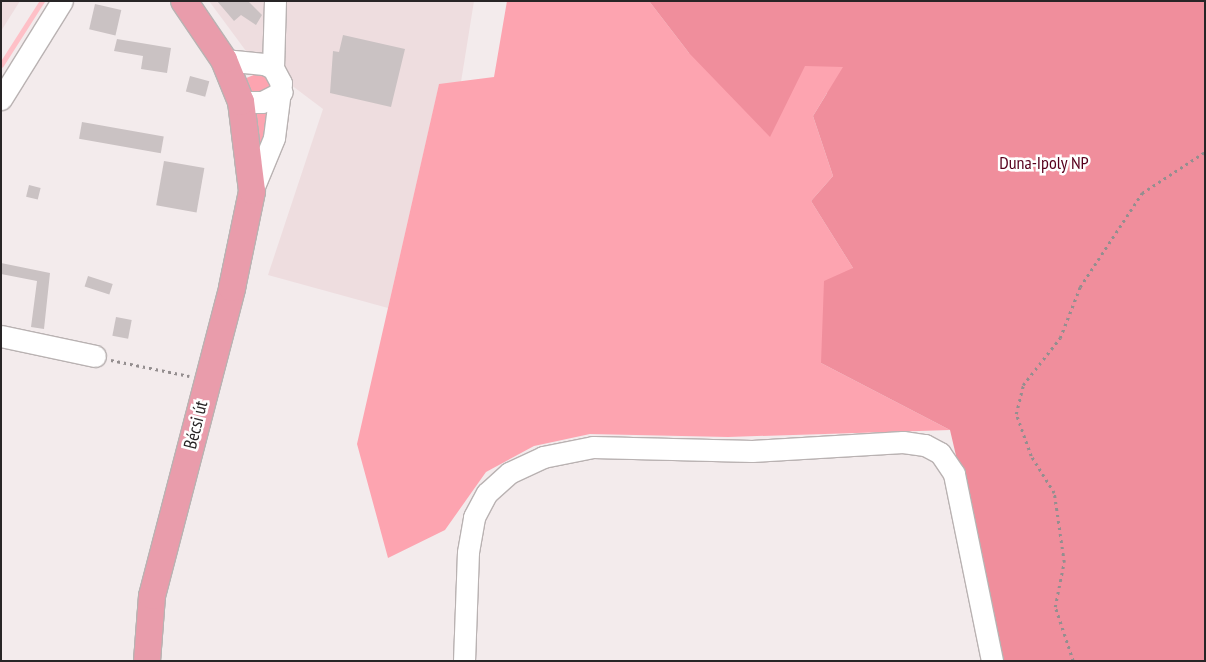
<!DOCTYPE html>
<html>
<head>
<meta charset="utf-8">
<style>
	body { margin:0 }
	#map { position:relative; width:1206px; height:662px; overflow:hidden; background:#f3ebec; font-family:"PT Sans Narrow",sans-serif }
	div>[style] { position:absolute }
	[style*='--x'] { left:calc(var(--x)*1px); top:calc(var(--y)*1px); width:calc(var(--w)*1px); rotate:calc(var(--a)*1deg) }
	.built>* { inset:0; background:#eedddf }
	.green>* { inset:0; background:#fda4b0 }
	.forest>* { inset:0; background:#f08e9c }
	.stream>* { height:4.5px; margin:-2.25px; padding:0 2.25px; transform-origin:2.25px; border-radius:2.25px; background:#fec0c7 }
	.building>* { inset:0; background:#cac2c3; transform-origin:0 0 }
	.path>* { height:2.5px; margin-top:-1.25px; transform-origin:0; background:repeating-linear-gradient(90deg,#948e8f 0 2.5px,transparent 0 6.5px) }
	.roads { filter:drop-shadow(1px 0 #b9b2b2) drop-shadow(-1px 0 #b9b2b2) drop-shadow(0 1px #b9b2b2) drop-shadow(0 -1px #b9b2b2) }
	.minor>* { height:21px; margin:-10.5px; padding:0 10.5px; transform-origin:10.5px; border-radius:10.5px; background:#fff }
	.major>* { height:26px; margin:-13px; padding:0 13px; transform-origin:13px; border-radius:13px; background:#e99cab }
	span { translate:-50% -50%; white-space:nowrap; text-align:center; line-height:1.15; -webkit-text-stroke:5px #fff; paint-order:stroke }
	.park-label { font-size:18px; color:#58001d }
	.street-label { font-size:18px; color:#282526 }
	.frame { position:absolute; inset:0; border:2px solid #282526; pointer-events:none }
</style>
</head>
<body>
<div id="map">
	<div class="built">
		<i style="clip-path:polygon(1px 1px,20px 1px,1px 31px)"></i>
		<i style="clip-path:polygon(209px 1px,474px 1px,461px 82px,439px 85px,388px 308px,268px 275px,323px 109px,246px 51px)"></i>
	</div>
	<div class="green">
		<i style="clip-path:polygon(507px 1px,649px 1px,689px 53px,805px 66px,1205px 1px,1205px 661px,950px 374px,827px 93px,813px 116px,833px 176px,811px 201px,853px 268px,821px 363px,950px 430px,728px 437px,590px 434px,534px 446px,486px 472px,445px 530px,388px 558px,357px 444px,439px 84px,494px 77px)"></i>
		<i style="clip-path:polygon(263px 71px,274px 86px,252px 96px,244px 79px)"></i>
		<i style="clip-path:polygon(272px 106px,260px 152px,251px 108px)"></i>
	</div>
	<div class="forest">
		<i style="clip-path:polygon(649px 1px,1205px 1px,1205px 661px,1004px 661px,950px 430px,821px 363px,824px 281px,853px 268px,811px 201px,833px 176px,813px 116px,843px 67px,805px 66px,770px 137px,689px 53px)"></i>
	</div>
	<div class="stream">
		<i style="--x:1;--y:65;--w:76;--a:-57.4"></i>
	</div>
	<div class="building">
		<i style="clip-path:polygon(217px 1px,248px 1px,262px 15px,256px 25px,241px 15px,234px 21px)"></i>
		<i style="left:95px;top:4px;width:27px;height:26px;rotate:13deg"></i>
		<i style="clip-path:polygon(343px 35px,405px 49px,391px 107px,330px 93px,333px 51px,339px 52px)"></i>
		<i style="clip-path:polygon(117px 39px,171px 48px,167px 73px,141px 69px,143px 56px,114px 51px)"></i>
		<i style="left:190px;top:76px;width:20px;height:16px;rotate:15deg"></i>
		<i style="left:82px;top:122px;width:83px;height:17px;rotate:10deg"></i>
		<i style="left:164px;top:161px;width:41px;height:45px;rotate:10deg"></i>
		<i style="left:29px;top:185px;width:12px;height:12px;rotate:14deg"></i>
		<i style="clip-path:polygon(1px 263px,50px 273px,44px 329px,31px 327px,37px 281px,1px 274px)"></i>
		<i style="left:88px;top:276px;width:26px;height:11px;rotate:18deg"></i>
		<i style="left:116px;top:317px;width:16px;height:19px;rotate:11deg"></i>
	</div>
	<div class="path">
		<i style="--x:111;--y:360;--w:80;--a:11.6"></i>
		<i style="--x:1073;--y:661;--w:57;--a:-108.4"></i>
		<i style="--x:1055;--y:607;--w:46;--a:-78.7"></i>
		<i style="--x:1064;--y:562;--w:70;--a:-98.2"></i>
		<i style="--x:1054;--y:493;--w:44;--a:-121.9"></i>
		<i style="--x:1031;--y:456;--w:45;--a:-109.7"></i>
		<i style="--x:1016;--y:414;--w:30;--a:-76"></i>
		<i style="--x:1023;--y:385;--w:60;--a:-51.8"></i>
		<i style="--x:1060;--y:338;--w:55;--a:-68.6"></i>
		<i style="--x:1080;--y:287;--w:113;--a:-56.6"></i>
		<i style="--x:1142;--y:193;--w:75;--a:-33.1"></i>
	</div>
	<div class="roads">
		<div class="minor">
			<i style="--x:224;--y:60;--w:40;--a:5.7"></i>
			<i style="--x:264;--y:64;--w:10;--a:24"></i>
			<i style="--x:273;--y:68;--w:17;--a:62"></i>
			<i style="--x:281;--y:83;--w:55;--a:97.3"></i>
			<i style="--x:274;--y:138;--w:57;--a:112.5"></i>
			<i style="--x:273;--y:68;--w:67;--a:-88.3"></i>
			<i style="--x:1;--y:99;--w:115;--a:-58.1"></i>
			<i style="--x:241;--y:102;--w:21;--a:0"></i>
			<i style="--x:262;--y:102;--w:22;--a:-27"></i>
			<i style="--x:1;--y:336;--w:96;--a:12"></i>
			<i style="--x:464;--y:661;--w:109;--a:-87.9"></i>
			<i style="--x:468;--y:552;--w:36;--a:-80"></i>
			<i style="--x:474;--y:517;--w:27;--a:-62"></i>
			<i style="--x:487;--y:493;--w:30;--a:-42"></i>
			<i style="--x:509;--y:473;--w:38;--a:-25"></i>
			<i style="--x:543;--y:457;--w:51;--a:-11.3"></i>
			<i style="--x:593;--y:447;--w:159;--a:1.4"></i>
			<i style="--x:752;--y:451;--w:151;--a:-3.4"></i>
			<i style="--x:903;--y:442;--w:22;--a:8"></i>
			<i style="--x:925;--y:445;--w:17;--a:28"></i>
			<i style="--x:940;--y:453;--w:25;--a:56"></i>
			<i style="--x:954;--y:474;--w:191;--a:78.5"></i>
		</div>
		<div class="major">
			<i style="--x:147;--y:661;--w:65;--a:-85.6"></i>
			<i style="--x:152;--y:596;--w:318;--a:-75.4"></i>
			<i style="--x:232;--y:288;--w:99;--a:-78.3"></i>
			<i style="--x:252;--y:191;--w:90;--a:-97"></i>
			<i style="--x:241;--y:102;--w:45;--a:-112"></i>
			<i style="--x:224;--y:60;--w:71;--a:-124.1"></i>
		</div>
	</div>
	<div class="park-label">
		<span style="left:1044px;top:163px">Duna-Ipoly NP</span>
	</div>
	<div class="street-label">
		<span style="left:196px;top:425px;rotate:-76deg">Bécsi út</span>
	</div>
	<div class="frame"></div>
</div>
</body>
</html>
